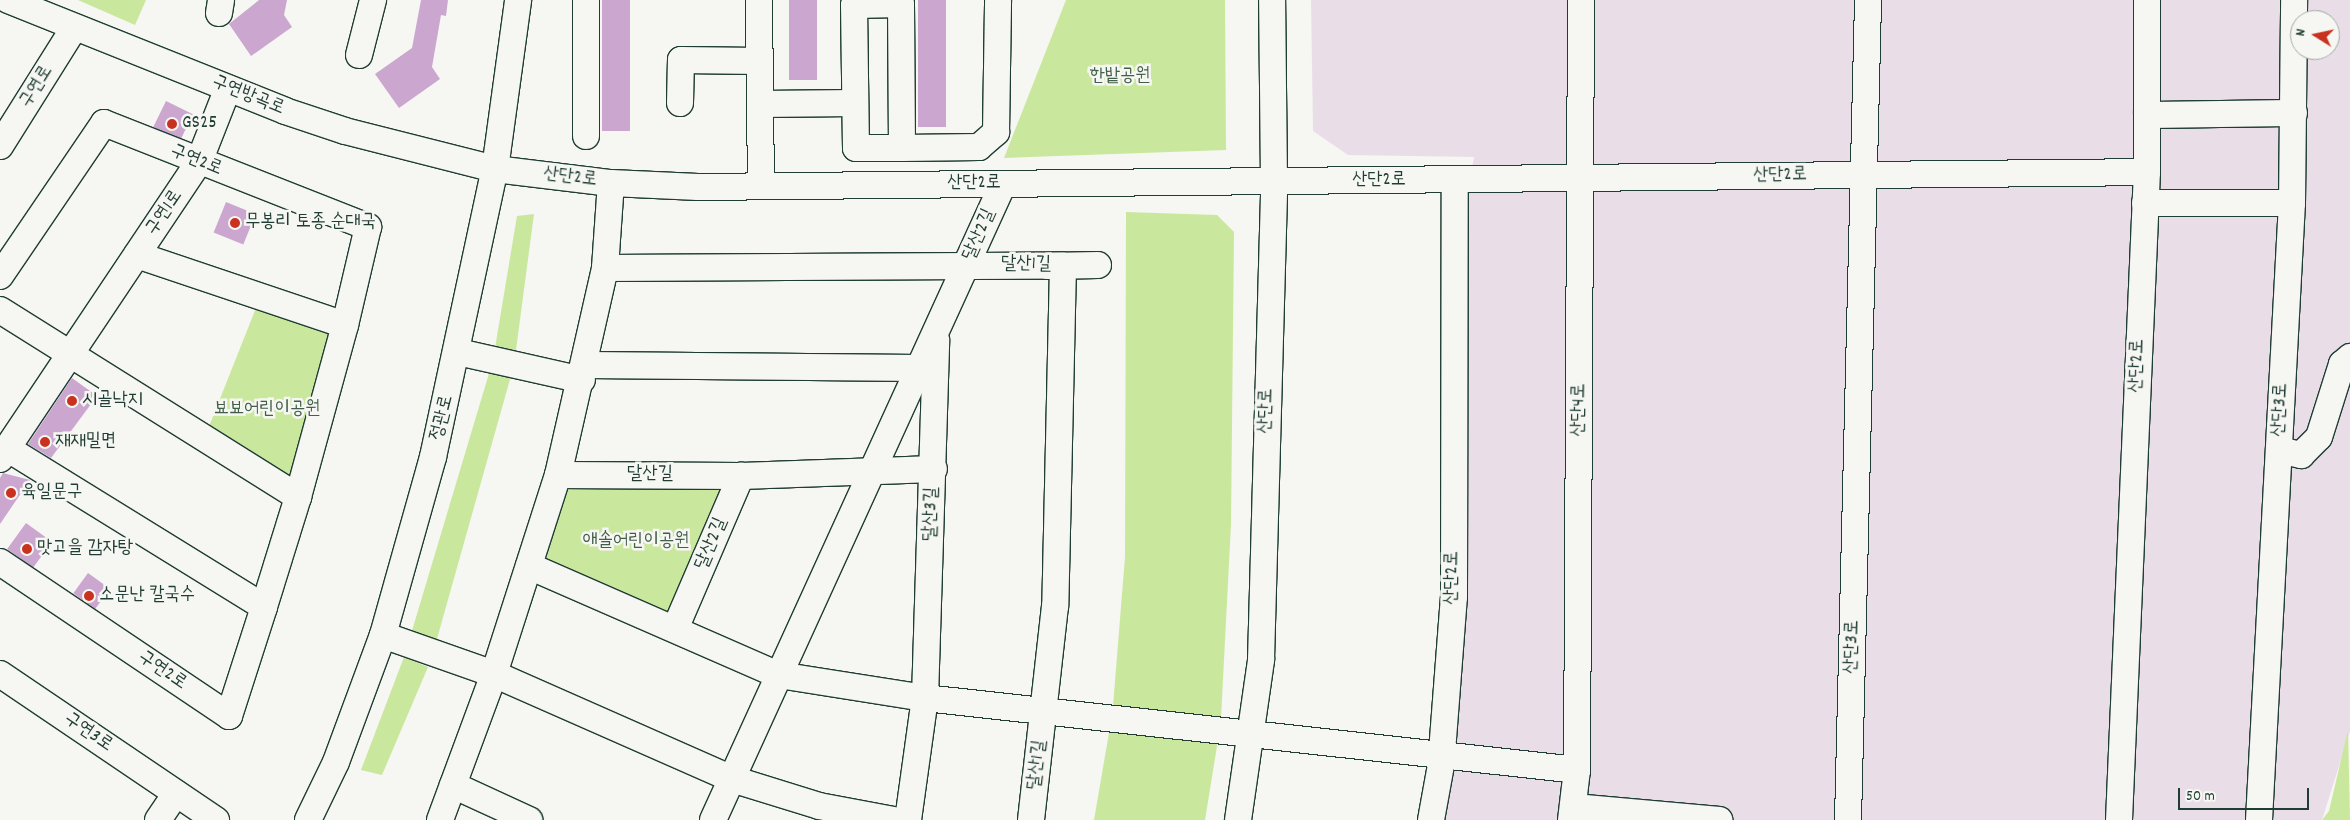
<!DOCTYPE html>
<html>
<head>
<meta charset="utf-8">
<style>
	body { margin:0 }
	#map { position:relative; width:2350px; height:820px; overflow:hidden; background:#f6f6f2; font-family:Dekko,"Poor Story",sans-serif }
	div>[style] { position:absolute }
	[style*='--x'] { left:calc(var(--x)*1px); top:calc(var(--y)*1px); width:calc(var(--w)*1px); rotate:calc(var(--a)*1deg) }
	.built>* { inset:0; background:#e9dee8 }
	.green>* { inset:0; background:#cae79e }
	.building>* { inset:0; background:#cba7d0; transform-origin:0 0 }
	.roads { filter:drop-shadow(1px 0 #1f3d34) drop-shadow(-1px 0 #1f3d34) drop-shadow(0 1px #1f3d34) drop-shadow(0 -1px #1f3d34) }
	.minor>* { height:26px; margin:-13px; padding:0 13px; transform-origin:13px; border-radius:13px; background:#f6f6f2 }
	.dots>* { width:14px; height:14px; translate:-50% -50%; box-sizing:border-box; border:2px solid #f6f6f2; border-radius:50% }
	span { translate:-50% -50%; white-space:nowrap; text-align:center; line-height:1.15; -webkit-text-stroke:5px #f6f6f2; paint-order:stroke }
	.park-label { font-size:19px; color:#415f49 }
	.street-label { font-size:19px; color:#1f3d34 }
	.poi-label { font-size:19px; color:#1f3d34 }
	.left { translate:0 -50%; text-align:left }
	.north { position:absolute; left:2290px; top:10px; width:50px; height:50px; box-sizing:border-box; background:#f6f6f2; border:1px solid #a0aca6; border-radius:50%; rotate:280deg; font-size:14px; font-weight:700; line-height:20px; text-align:center; color:#1f3d34 }
	.north::after { content:''; display:block; margin:auto; width:18px; height:22px; background:#c8321e; clip-path:polygon(50% 0,100% 100%,50% 72%,0 100%) }
	.scale { position:absolute; left:2178px; top:788px; width:131px; height:22px; box-sizing:border-box; border:2px solid #1f3d34; border-top:0; padding-left:6px; font-size:15px; line-height:18px; white-space:nowrap; color:#1f3d34; -webkit-text-stroke:4px #f6f6f2; paint-order:stroke }
</style>
</head>
<body>
<div id="map">
	<div class="built">
		<i style="clip-path:polygon(evenodd,1311px 0,2350px 0,2350px 731px,2322px 820px,1443px 820px,1463px 221px,1474px 157px,1348px 155px,1313px 131px,1311px 0,2300px 20px,2330px 20px,2330px 50px,2300px 50px,2300px 20px)"></i>
	</div>
	<div class="green">
		<i style="clip-path:polygon(78px 0,146px 0,135px 25px)"></i>
		<i style="clip-path:polygon(1066px 0,1225px 0,1226px 150px,1004px 158px)"></i>
		<i style="clip-path:polygon(1126px 212px,1217px 215px,1234px 232px,1231px 524px,1221px 718px,1113px 706px,1125px 557px)"></i>
		<i style="clip-path:polygon(534px 214px,514px 365px,433px 653px,408px 644px,493px 360px,517px 216px)"></i>
		<i style="clip-path:polygon(256px 308px,327px 331px,335px 345px,301px 473px,282px 477px,208px 429px)"></i>
		<i style="clip-path:polygon(714px 481px,724px 496px,666px 621px,544px 566px,546px 532px,562px 482px)"></i>
		<i style="clip-path:polygon(404px 657px,428px 667px,382px 775px,361px 770px)"></i>
		<i style="clip-path:polygon(1110px 727px,1218px 740px,1205px 820px,1094px 820px)"></i>
		<i style="clip-path:polygon(2348px 730px,2350px 820px,2322px 820px,2329px 811px)"></i>
	</div>
	<div class="building">
		<i style="clip-path:polygon(259px 0,287px 0,284px 15px,292px 27px,251px 56px,229px 24px)"></i>
		<i style="clip-path:polygon(421px 0,448px 0,446px 16px,441px 15px,432px 67px,440px 79px,399px 108px,375px 74px,412px 48px)"></i>
		<i style="left:602px;top:0;width:28px;height:131px"></i>
		<i style="left:789px;top:0;width:28px;height:80px"></i>
		<i style="left:918px;top:0;width:28px;height:127px"></i>
		<i style="left:166px;top:101px;width:30px;height:29px;rotate:26deg"></i>
		<i style="left:226px;top:202px;width:32px;height:33px;rotate:22deg"></i>
		<i style="clip-path:polygon(72px 378px,97px 396px,51px 458px,28px 444px)"></i>
		<i style="clip-path:polygon(3px 473px,30px 480px,0 524px,0 478px)"></i>
		<i style="left:26px;top:523px;width:32px;height:32px;rotate:36deg"></i>
		<i style="left:88px;top:573px;width:27px;height:25px;rotate:36deg"></i>
	</div>
	<div class="roads">
		<div class="minor">
			<i style="--x:8;--y:0;--w:298;--a:21.8"></i>
			<i style="--x:285;--y:111;--w:63;--a:18.4"></i>
			<i style="--x:345;--y:131;--w:155;--a:14.2"></i>
			<i style="--x:495;--y:169;--w:117;--a:6.9"></i>
			<i style="--x:611;--y:183;--w:87;--a:2.6"></i>
			<i style="--x:698;--y:187;--w:1449;--a:-0.59"></i>
			<i style="--x:586;--y:0;--w:136;--a:90"></i>
			<i style="--x:759;--y:0;--w:185;--a:89.4"></i>
			<i style="--x:901;--y:4;--w:144;--a:89.6"></i>
			<i style="--x:902;--y:148;--w:46;--a:180"></i>
			<i style="--x:856;--y:148;--w:143;--a:-90.8"></i>
			<i style="--x:854;--y:5;--w:47;--a:-1.2"></i>
			<i style="--x:219;--y:13;--w:13;--a:-81"></i>
			<i style="--x:359;--y:55;--w:57;--a:-75.7"></i>
			<i style="--x:680;--y:103;--w:43;--a:-88.7"></i>
			<i style="--x:681;--y:60;--w:78;--a:0.7"></i>
			<i style="--x:760;--y:104;--w:95;--a:-0.6"></i>
			<i style="--x:2147;--y:115;--w:147;--a:-0.8"></i>
			<i style="--x:0;--y:146;--w:139;--a:-57.9"></i>
			<i style="--x:902;--y:148;--w:77;--a:-0.7"></i>
			<i style="--x:979;--y:147;--w:23;--a:-41"></i>
			<i style="--x:996;--y:132;--w:132;--a:-89.1"></i>
			<i style="--x:2145;--y:203;--w:147;--a:0"></i>
			<i style="--x:137;--y:255;--w:219;--a:18.6"></i>
			<i style="--x:345;--y:325;--w:178;--a:105.3"></i>
			<i style="--x:1047;--y:266;--w:51;--a:-1.1"></i>
			<i style="--x:605;--y:268;--w:458;--a:-0.3"></i>
			<i style="--x:1063;--y:266;--w:340;--a:91.3"></i>
			<i style="--x:1055;--y:606;--w:215;--a:96.4"></i>
			<i style="--x:0;--y:276;--w:185;--a:-55.8"></i>
			<i style="--x:104;--y:123;--w:284;--a:21.5"></i>
			<i style="--x:368;--y:227;--w:101;--a:103.2"></i>
			<i style="--x:0;--y:310;--w:352;--a:32.1"></i>
			<i style="--x:298;--y:497;--w:115;--a:107.2"></i>
			<i style="--x:458;--y:352;--w:127;--a:12.7"></i>
			<i style="--x:586;--y:365;--w:333;--a:0.5"></i>
			<i style="--x:2279;--y:450;--w:23;--a:13"></i>
			<i style="--x:2301;--y:455;--w:25;--a:-45"></i>
			<i style="--x:2319;--y:437;--w:77;--a:-72.5"></i>
			<i style="--x:2342;--y:364;--w:11;--a:-41"></i>
			<i style="--x:0;--y:459;--w:358;--a:-56.2"></i>
			<i style="--x:199;--y:162;--w:79;--a:-68.6"></i>
			<i style="--x:558;--y:475;--w:183;--a:0.3"></i>
			<i style="--x:741;--y:476;--w:193;--a:-2.1"></i>
			<i style="--x:0;--y:562;--w:276;--a:33.9"></i>
			<i style="--x:229;--y:716;--w:114;--a:-72.2"></i>
			<i style="--x:264;--y:607;--w:302;--a:-148.3"></i>
			<i style="--x:529;--y:566;--w:273;--a:23.6"></i>
			<i style="--x:779;--y:675;--w:148;--a:9"></i>
			<i style="--x:925;--y:698;--w:656;--a:6.3"></i>
			<i style="--x:675;--y:629;--w:167;--a:-66.7"></i>
			<i style="--x:383;--y:635;--w:118;--a:19.4"></i>
			<i style="--x:494;--y:674;--w:260;--a:23.8"></i>
			<i style="--x:732;--y:779;--w:91;--a:17.2"></i>
			<i style="--x:819;--y:806;--w:76;--a:10.6"></i>
			<i style="--x:0;--y:674;--w:261;--a:34.1"></i>
			<i style="--x:453;--y:785;--w:84;--a:24.7"></i>
			<i style="--x:1574;--y:807;--w:146;--a:5.1"></i>
			<i style="--x:158;--y:820;--w:32;--a:-56"></i>
			<i style="--x:308;--y:820;--w:64;--a:-64.2"></i>
			<i style="--x:336;--y:762;--w:135;--a:-69.7"></i>
			<i style="--x:383;--y:635;--w:185;--a:-74.3"></i>
			<i style="--x:433;--y:457;--w:295;--a:-77.9"></i>
			<i style="--x:495;--y:169;--w:171;--a:-82.2"></i>
			<i style="--x:440;--y:820;--w:156;--a:-69.7"></i>
			<i style="--x:494;--y:674;--w:209;--a:-72.2"></i>
			<i style="--x:558;--y:475;--w:212;--a:-77.2"></i>
			<i style="--x:605;--y:268;--w:85;--a:-86"></i>
			<i style="--x:713;--y:820;--w:699;--a:-65.49"></i>
			<i style="--x:908;--y:820;--w:123;--a:-82.1"></i>
			<i style="--x:925;--y:698;--w:358;--a:-88.2"></i>
			<i style="--x:1238;--y:820;--w:162;--a:-81.8"></i>
			<i style="--x:1261;--y:660;--w:478;--a:-88.4"></i>
			<i style="--x:1274;--y:182;--w:182;--a:-90.6"></i>
			<i style="--x:1431;--y:820;--w:56;--a:-79.7"></i>
			<i style="--x:1441;--y:765;--w:169;--a:-85.6"></i>
			<i style="--x:1454;--y:597;--w:416;--a:-89.9"></i>
			<i style="--x:1571;--y:820;--w:50;--a:-83.2"></i>
			<i style="--x:1577;--y:770;--w:770;--a:-89.7"></i>
			<i style="--x:1848;--y:820;--w:820;--a:-88.6"></i>
			<i style="--x:2119;--y:820;--w:649;--a:-87.53"></i>
			<i style="--x:2147;--y:172;--w:172;--a:-90"></i>
			<i style="--x:2259;--y:820;--w:618;--a:-86.94"></i>
			<i style="--x:2292;--y:203;--w:203;--a:-89.4"></i>
		</div>
	</div>
	<div class="dots">
		<i style="left:172px;top:124px;background:#c8321e"></i>
		<i style="left:235px;top:223px;background:#c8321e"></i>
		<i style="left:72px;top:401px;background:#c8321e"></i>
		<i style="left:45px;top:442px;background:#c8321e"></i>
		<i style="left:11px;top:493px;background:#c8321e"></i>
		<i style="left:27px;top:549px;background:#c8321e"></i>
		<i style="left:89px;top:596px;background:#c8321e"></i>
	</div>
	<div class="park-label">
		<span style="left:1120px;top:77px">한밭공원</span>
		<span style="left:267px;top:410px">뵤뵤어린이공원</span>
		<span style="left:636px;top:542px">애솔어린이공원</span>
	</div>
	<div class="street-label">
		<span style="left:37px;top:87px;rotate:-58deg">구연로</span>
		<span style="left:248px;top:96px;rotate:22deg">구연방곡로</span>
		<span style="left:196px;top:161px;rotate:22deg">구연2로</span>
		<span style="left:1780px;top:176px;rotate:-1deg">산단2로</span>
		<span style="left:570px;top:178px;rotate:7deg">산단2로</span>
		<span style="left:1379px;top:181px">산단2로</span>
		<span style="left:974px;top:184px">산단2로</span>
		<span style="left:165px;top:213px;rotate:-56deg">구연1로</span>
		<span style="left:980px;top:235px;rotate:-66deg">달산2길</span>
		<span style="left:1026px;top:265px;rotate:1deg">달산1길</span>
		<span style="left:2138px;top:366px;rotate:-88deg">산단2로</span>
		<span style="left:1580px;top:410px;rotate:-89deg">산단4로</span>
		<span style="left:2281px;top:410px;rotate:-87deg">산단3로</span>
		<span style="left:1267px;top:411px;rotate:-88deg">산단로</span>
		<span style="left:443px;top:418px;rotate:-76deg">정관로</span>
		<span style="left:650px;top:475px">달산길</span>
		<span style="left:932px;top:514px;rotate:-88deg">달산3길</span>
		<span style="left:712px;top:544px;rotate:-67deg">달산2길</span>
		<span style="left:1453px;top:578px;rotate:-89deg">산단2로</span>
		<span style="left:1853px;top:647px;rotate:-88deg">산단3로</span>
		<span style="left:162px;top:671px;rotate:34deg">구연2로</span>
		<span style="left:88px;top:733px;rotate:34deg">구연3로</span>
		<span style="left:1038px;top:765px;rotate:-83deg">달산1길</span>
	</div>
	<div class="poi-label">
		<span class="left" style="left:182px;top:124px">GS25</span>
		<span class="left" style="left:245px;top:223px">무봉리 토종 순대국</span>
		<span class="left" style="left:82px;top:401px">시골낙지</span>
		<span class="left" style="left:55px;top:442px">재재밀면</span>
		<span class="left" style="left:21px;top:493px">육일문구</span>
		<span class="left" style="left:37px;top:549px">맛고을 감자탕</span>
		<span class="left" style="left:99px;top:596px">소문난 칼국수</span>
	</div>
	<div class="north">N</div>
	<div class="scale">50 m</div>
</div>
</body>
</html>
